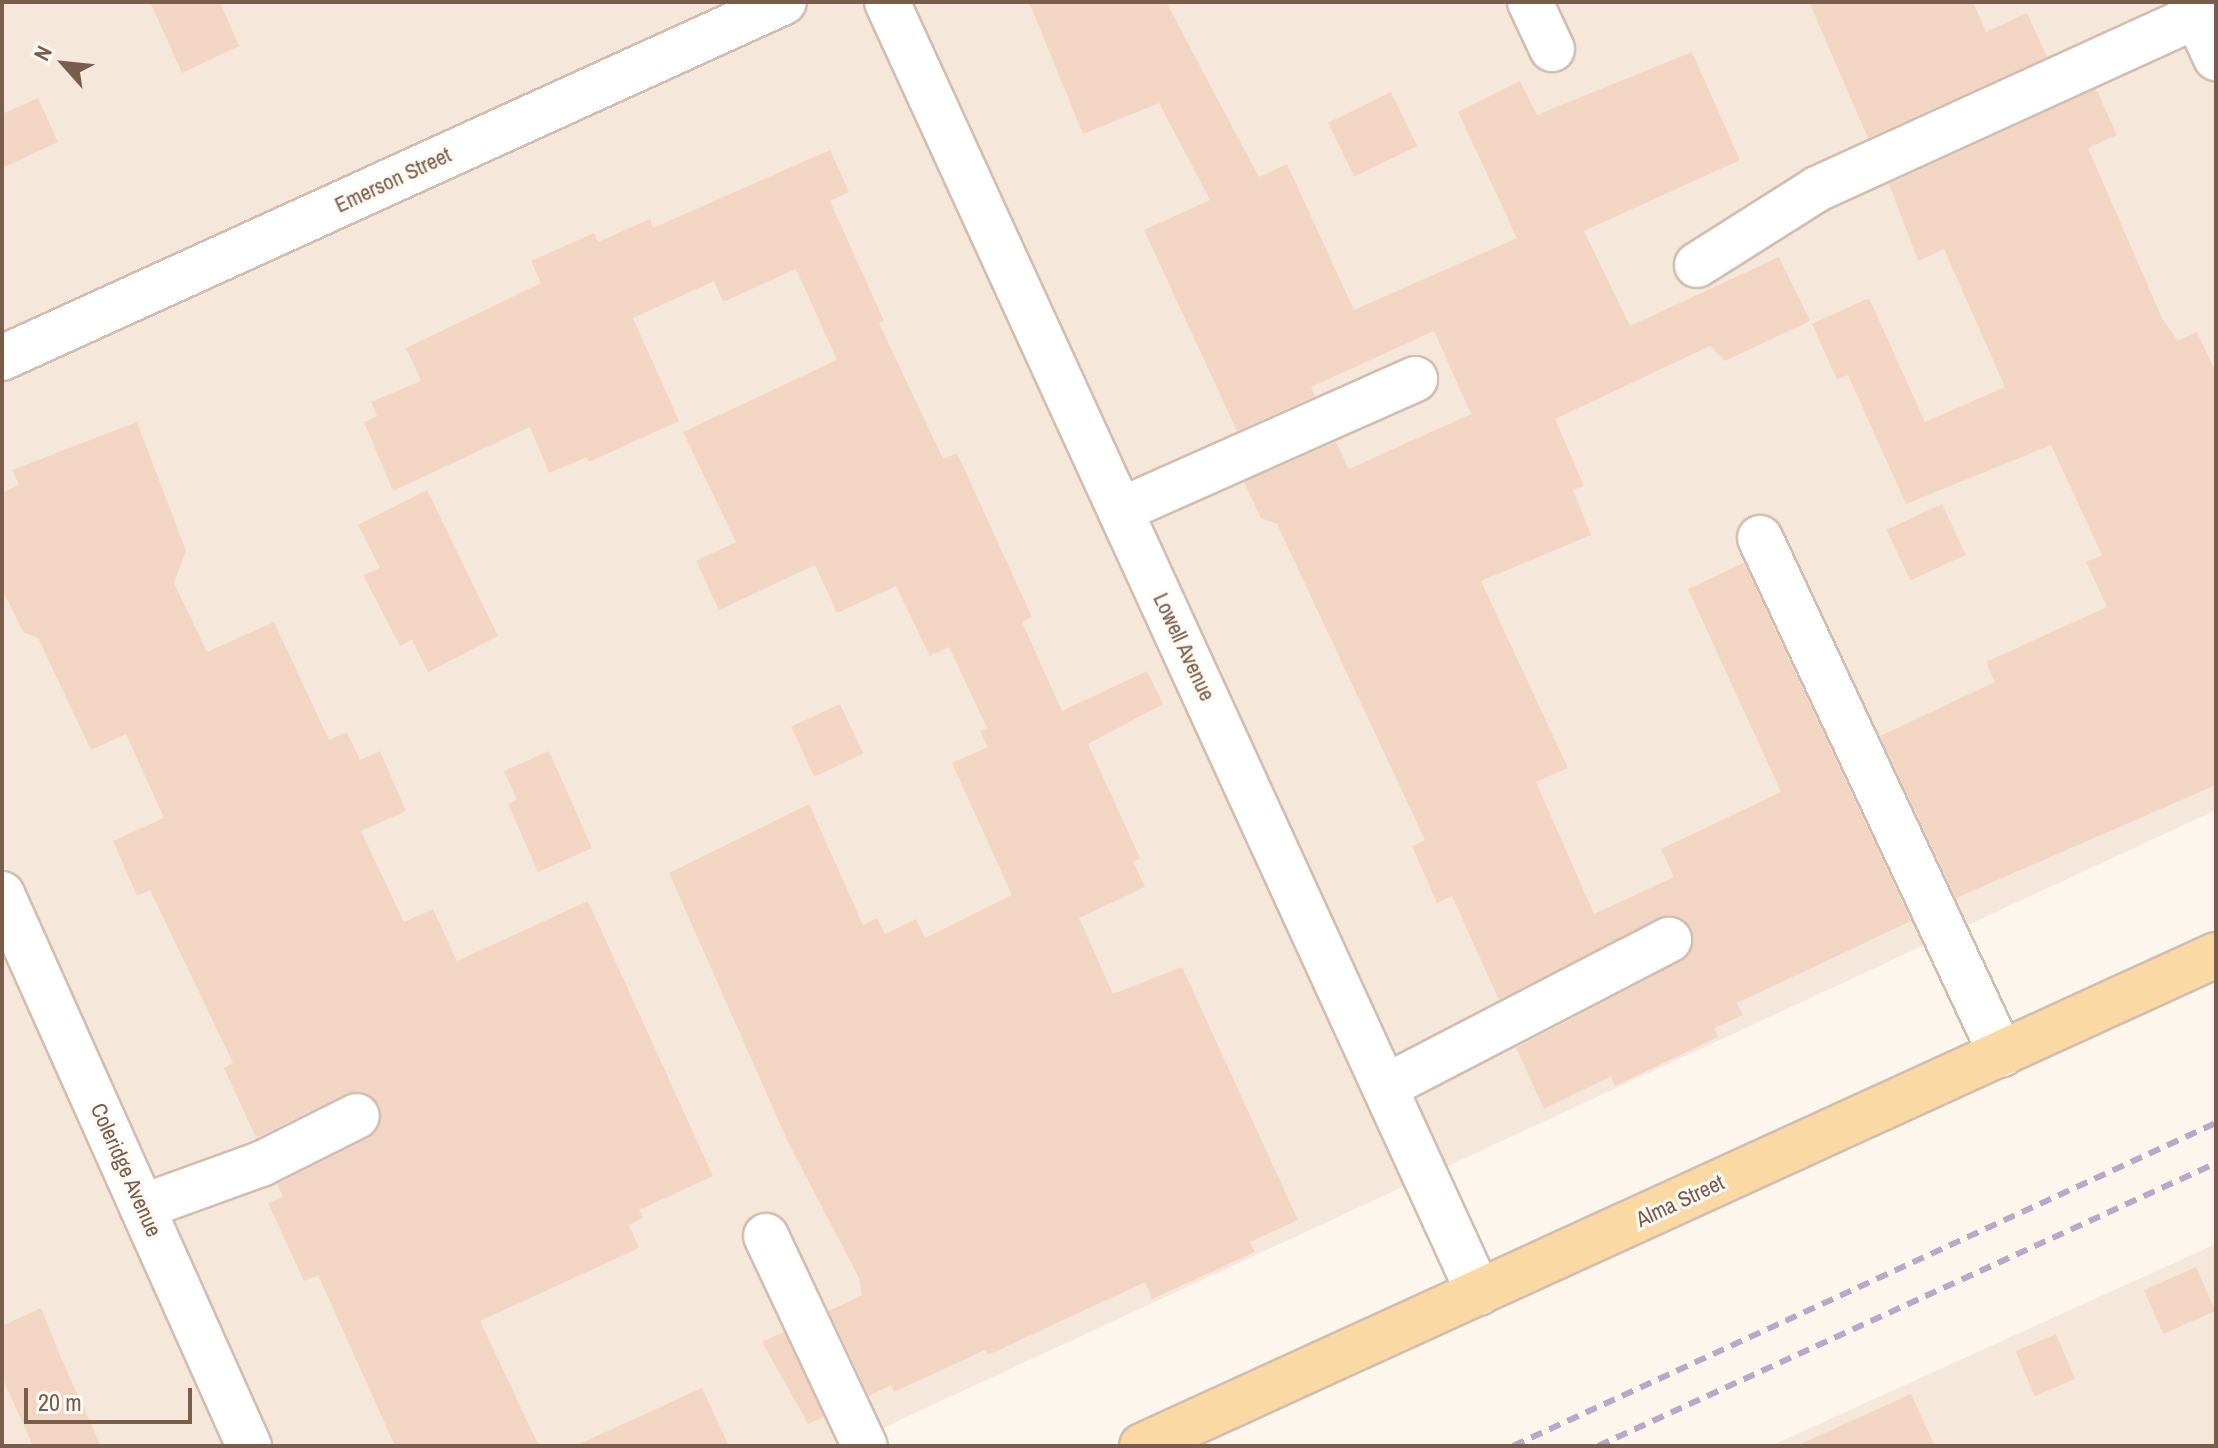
<!DOCTYPE html>
<html>
<head>
<meta charset="utf-8">
<style>
	body { margin:0 }
	#map { position:relative; width:2218px; height:1448px; overflow:hidden; background:#fdf6ec; font-family:"Archivo Narrow",sans-serif }
	div>[style] { position:absolute }
	[style*='--x'] { left:calc(var(--x)*1px); top:calc(var(--y)*1px); width:calc(var(--w)*1px); rotate:calc(var(--a)*1deg) }
	.residential>* { inset:0; background:#f5e8da }
	.building>* { inset:0; background:#f3d5c3; transform-origin:0 0 }
	.roads { filter:drop-shadow(2px 0 #d1beb0) drop-shadow(-2px 0 #d1beb0) drop-shadow(0 2px #d1beb0) drop-shadow(0 -2px #d1beb0) }
	.minor>* { height:44px; margin:-22px; padding:0 22px; transform-origin:22px; border-radius:22px; background:#fff }
	.major>* { height:44px; margin:-22px; padding:0 22px; transform-origin:22px; border-radius:22px; background:#fbd9a5 }
	.rail>* { height:6px; margin-top:-3px; transform-origin:0; background:repeating-linear-gradient(90deg,#b9a8c9 0 12px,transparent 0 20px) }
	span { translate:-50% -50%; white-space:nowrap; text-align:center; line-height:1.15; -webkit-text-stroke:6px #fffaf3; paint-order:stroke }
	.street-label { font-size:22px; color:#7a5c4d }
	.frame { position:absolute; inset:0; border:4px solid #7a5c4d; pointer-events:none }
	.north { position:absolute; left:24px; top:24px; width:80px; height:80px; -webkit-text-stroke:6px #fffaf3; paint-order:stroke; rotate:297deg; font-size:22px; font-weight:700; line-height:32px; text-align:center; color:#7a5c4d }
	.north::after { content:''; display:block; margin:auto; width:28px; height:36px; background:#7a5c4d; clip-path:polygon(50% 0,100% 100%,50% 72%,0 100%) }
	.scale { position:absolute; left:24px; top:1388px; width:168px; height:36px; box-sizing:border-box; border:4px solid #7a5c4d; border-top:0; padding-left:10px; font-size:24px; line-height:28px; white-space:nowrap; color:#7a5c4d; -webkit-text-stroke:6px #fffaf3; paint-order:stroke }
</style>
</head>
<body>
<div id="map">
	<div class="residential">
		<i style="clip-path:polygon(2px 2px,2216px 2px,2216px 810px,844px 1446px,2px 1446px)"></i>
		<i style="clip-path:polygon(2216px 1244px,2216px 1446px,1770px 1446px)"></i>
	</div>
	<div class="building">
		<i style="clip-path:polygon(150px 2px,220px 2px,239px 46px,182px 73px)"></i>
		<i style="clip-path:polygon(1029px 2px,1166px 2px,1259px 177px,1287px 164px,1354px 310px,1517px 238px,1458px 112px,1520px 81px,1537px 115px,1692px 52px,1740px 160px,1584px 231px,1630px 326px,1779px 257px,1810px 321px,1725px 361px,1710px 346px,1555px 419px,1584px 486px,1573px 490px,1591px 535px,1481px 581px,1568px 768px,1536px 782px,1594px 914px,1674px 877px,1661px 849px,1781px 792px,1688px 589px,1744px 563px,1911px 921px,1737px 1003px,1743px 1015px,1714px 1028px,1718px 1037px,1615px 1086px,1611px 1076px,1544px 1109px,1516px 1048px,1680px 962px,1690px 953px,1691px 929px,1682px 919px,1658px 918px,1499px 1000px,1452px 896px,1437px 903px,1412px 846px,1425px 840px,1277px 524px,1261px 518px,1244px 482px,1336px 442px,1349px 469px,1471px 414px,1434px 331px,1311px 387px,1315px 396px,1237px 431px,1144px 230px,1210px 200px,1159px 103px,1083px 134px)"></i>
		<i style="clip-path:polygon(1809px 2px,1973px 2px,1986px 32px,2027px 13px,2047px 57px,1868px 138px)"></i>
		<i style="clip-path:polygon(2096px 89px,2117px 135px,2088px 148px,2162px 318px,2178px 341px,2197px 332px,2216px 373px,2216px 785px,1956px 898px,1880px 736px,1995px 682px,1986px 662px,2107px 607px,2086px 562px,2102px 555px,2051px 445px,1906px 504px,1848px 375px,1837px 380px,1812px 324px,1869px 298px,1925px 422px,2005px 387px,1944px 249px,1918px 261px,1889px 184px)"></i>
		<i style="left:1391px;top:92px;width:60px;height:70px;rotate:64deg"></i>
		<i style="clip-path:polygon(38px 98px,58px 142px,2px 168px,2px 114px)"></i>
		<i style="clip-path:polygon(830px 150px,849px 192px,830px 201px,884px 321px,879px 323px,943px 459px,957px 453px,1032px 617px,1022px 622px,1062px 711px,1147px 671px,1163px 704px,1088px 744px,1140px 858px,1133px 862px,1145px 887px,1079px 918px,1113px 994px,1182px 967px,1298px 1220px,1250px 1242px,1255px 1252px,1152px 1299px,1145px 1282px,988px 1355px,985px 1350px,894px 1392px,891px 1385px,869px 1396px,829px 1311px,862px 1295px,859px 1278px,788px 1142px,669px 873px,809px 804px,863px 925px,877px 918px,885px 934px,916px 919px,925px 938px,1012px 895px,952px 763px,988px 747px,980px 731px,987px 728px,949px 647px,930px 656px,896px 586px,837px 613px,815px 565px,719px 610px,696px 561px,736px 542px,683px 432px,837px 360px,796px 269px,723px 302px,714px 281px,633px 318px,679px 421px,589px 462px,587px 457px,549px 473px,530px 427px,393px 491px,364px 422px,377px 416px,371px 402px,421px 381px,406px 348px,541px 283px,531px 261px,594px 233px,598px 242px,650px 219px,653px 228px)"></i>
		<i style="clip-path:polygon(137px 422px,186px 551px,174px 583px,207px 652px,274px 622px,329px 740px,347px 732px,360px 760px,380px 751px,406px 811px,361px 831px,404px 922px,433px 909px,457px 961px,588px 901px,713px 1176px,639px 1210px,643px 1218px,629px 1225px,639px 1248px,480px 1321px,539px 1446px,395px 1446px,318px 1275px,304px 1281px,268px 1203px,283px 1197px,277px 1184px,369px 1138px,378px 1129px,380px 1106px,370px 1095px,347px 1093px,256px 1138px,224px 1068px,233px 1063px,150px 890px,137px 896px,113px 841px,164px 818px,126px 734px,91px 750px,38px 638px,23px 632px,2px 589px,2px 493px,19px 485px,12px 470px)"></i>
		<i style="clip-path:polygon(427px 490px,498px 636px,428px 672px,412px 640px,400px 646px,363px 575px,380px 568px,358px 525px)"></i>
		<i style="left:1942px;top:504px;width:56px;height:61px;rotate:65deg"></i>
		<i style="left:840px;top:704px;width:55px;height:54px;rotate:65deg"></i>
		<i style="clip-path:polygon(549px 751px,592px 848px,538px 872px,508px 804px,517px 800px,504px 771px)"></i>
		<i style="left:2196px;top:1267px;width:48px;height:57px;rotate:66deg"></i>
		<i style="clip-path:polygon(41px 1308px,61px 1358px,101px 1446px,33px 1446px,2px 1377px,2px 1326px)"></i>
		<i style="clip-path:polygon(784px 1332px,824px 1417px,808px 1424px,762px 1342px)"></i>
		<i style="left:2056px;top:1334px;width:49px;height:44px;rotate:67deg"></i>
		<i style="clip-path:polygon(702px 1388px,729px 1446px,575px 1446px)"></i>
		<i style="clip-path:polygon(1911px 1394px,1935px 1446px,1796px 1446px)"></i>
	</div>
	<div class="roads">
		<div class="minor">
			<i style="--x:887;--y:2;--w:1420;--a:65.37"></i>
			<i style="--x:1530;--y:2;--w:52;--a:64.9"></i>
			<i style="--x:2190;--y:2;--w:62;--a:65.1"></i>
			<i style="--x:1697;--y:265;--w:142;--a:-32.3"></i>
			<i style="--x:1817;--y:189;--w:417;--a:-24.5"></i>
			<i style="--x:2;--y:358;--w:859;--a:-24.48"></i>
			<i style="--x:1121;--y:510;--w:322;--a:-24"></i>
			<i style="--x:1760;--y:538;--w:570;--a:64.96"></i>
			<i style="--x:2;--y:894;--w:605;--a:65.89"></i>
			<i style="--x:1385;--y:1087;--w:320;--a:-27.4"></i>
			<i style="--x:142;--y:1207;--w:127;--a:-19.9"></i>
			<i style="--x:261;--y:1164;--w:107;--a:-26.6"></i>
			<i style="--x:766;--y:1236;--w:232;--a:64.8"></i>
		</div>
		<div class="major">
			<i style="--x:1142;--y:1446;--w:1181;--a:-24.57"></i>
		</div>
	</div>
	<div class="rail">
		<i style="--x:1513;--y:1446;--w:774;--a:-24.68"></i>
		<i style="--x:1598;--y:1446;--w:680;--a:-24.6"></i>
	</div>
	<div class="street-label">
		<span style="left:393px;top:180px;rotate:-25deg">Emerson Street</span>
		<span style="left:1184px;top:647px;rotate:65deg">Lowell Avenue</span>
		<span style="left:126px;top:1170px;rotate:66deg">Coleridge Avenue</span>
		<span style="left:1680px;top:1201px;rotate:-25deg">Alma Street</span>
	</div>
	<div class="frame"></div>
	<div class="north">N</div>
	<div class="scale">20 m</div>
</div>
</body>
</html>
